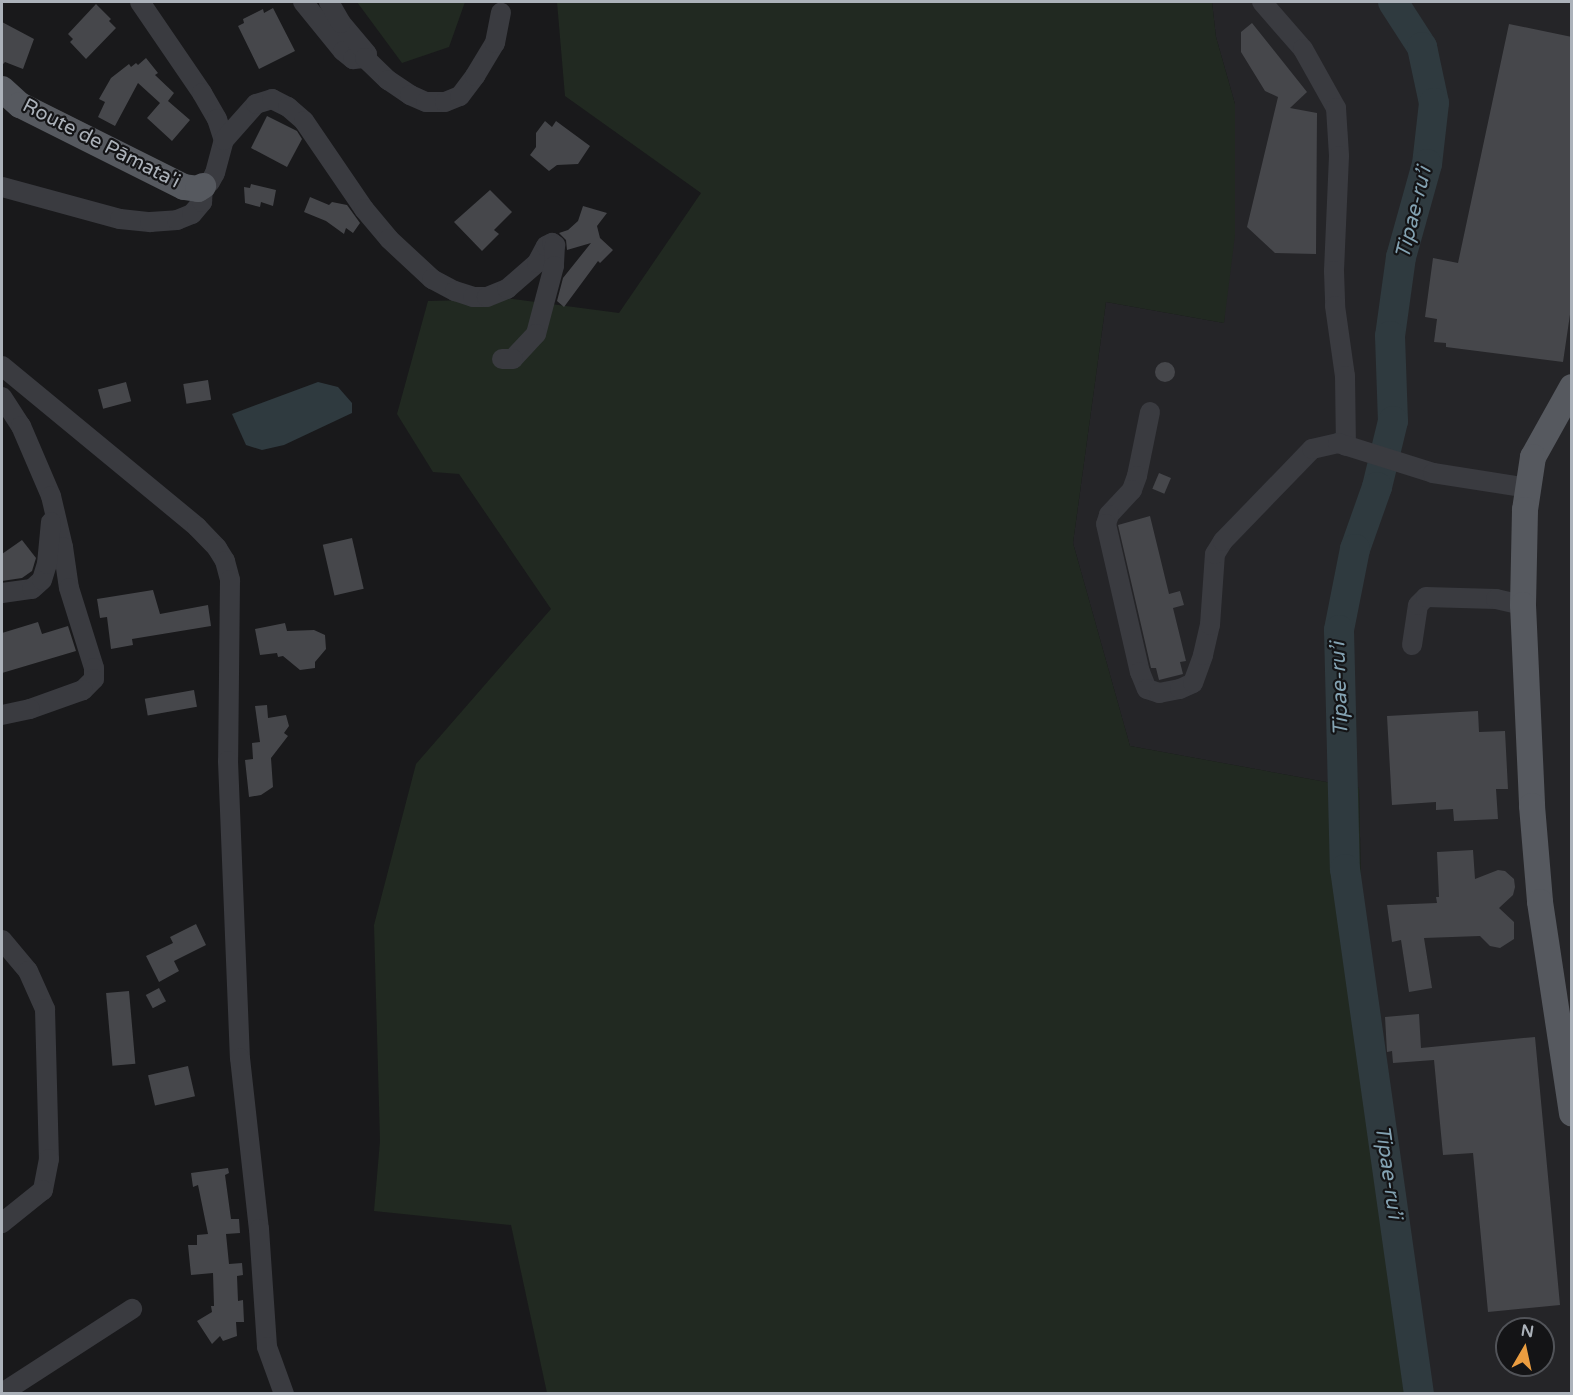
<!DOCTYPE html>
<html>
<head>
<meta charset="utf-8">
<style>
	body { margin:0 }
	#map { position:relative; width:1573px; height:1395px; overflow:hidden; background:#19191b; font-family:"Varela Round",sans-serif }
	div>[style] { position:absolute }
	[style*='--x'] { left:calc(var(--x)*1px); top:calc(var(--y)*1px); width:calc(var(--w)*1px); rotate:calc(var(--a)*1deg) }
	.built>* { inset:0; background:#252528 }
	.green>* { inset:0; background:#212921 }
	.water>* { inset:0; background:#2f3a3f }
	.river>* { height:30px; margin:-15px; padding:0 15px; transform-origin:15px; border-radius:15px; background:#2f3a3f }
	.building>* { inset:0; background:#46474b; transform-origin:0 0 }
	.round { border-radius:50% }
	.minor>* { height:20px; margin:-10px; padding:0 10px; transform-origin:10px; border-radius:10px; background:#3a3b40 }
	.major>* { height:26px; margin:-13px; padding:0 13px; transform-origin:13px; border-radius:13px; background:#56595f }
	span { translate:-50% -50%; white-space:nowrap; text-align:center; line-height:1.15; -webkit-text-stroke:4.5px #141416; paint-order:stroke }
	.street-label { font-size:20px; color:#acb2ba }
	.water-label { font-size:21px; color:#84a3b3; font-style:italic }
	.frame { position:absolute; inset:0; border:3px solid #acb2ba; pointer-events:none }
	.north { position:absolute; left:1495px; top:1317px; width:60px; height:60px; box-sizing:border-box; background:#141416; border:2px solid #515358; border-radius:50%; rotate:9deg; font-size:16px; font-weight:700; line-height:24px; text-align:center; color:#acb2ba }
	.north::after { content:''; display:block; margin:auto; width:21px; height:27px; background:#eb9d40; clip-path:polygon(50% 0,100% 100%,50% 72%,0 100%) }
</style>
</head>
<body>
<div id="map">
	<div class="built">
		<i style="clip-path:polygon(evenodd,1212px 2px,1571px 2px,1571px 1393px,1433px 1393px,1363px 977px,1359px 788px,1130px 746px,1073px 543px,1106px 302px,1224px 323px,1235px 104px,1216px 37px,1212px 2px,1507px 1329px,1543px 1329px,1543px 1365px,1507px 1365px,1507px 1329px)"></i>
	</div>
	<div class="green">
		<i style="clip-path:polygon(357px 2px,465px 2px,449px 47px,402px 63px)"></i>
		<i style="clip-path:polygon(557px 2px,1212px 2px,1216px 37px,1235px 104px,1235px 235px,1224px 323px,1106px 302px,1073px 543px,1130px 746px,1359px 788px,1363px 977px,1433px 1393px,547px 1393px,511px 1225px,374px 1211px,380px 1141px,374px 925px,416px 764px,551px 609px,459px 474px,433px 472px,397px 414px,428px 301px,513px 299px,619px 313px,701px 193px,565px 96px)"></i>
	</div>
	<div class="water">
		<i style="clip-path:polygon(318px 382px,338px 387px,352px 403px,352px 413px,284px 445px,262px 450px,246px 445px,232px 414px)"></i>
	</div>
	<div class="river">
		<i style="--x:1393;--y:2;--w:54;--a:57.2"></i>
		<i style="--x:1422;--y:47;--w:57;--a:77.9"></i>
		<i style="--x:1434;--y:103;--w:61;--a:96.5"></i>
		<i style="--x:1427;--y:164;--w:97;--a:105.6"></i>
		<i style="--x:1401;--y:257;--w:80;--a:97.9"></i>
		<i style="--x:1390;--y:336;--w:85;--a:88"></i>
		<i style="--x:1393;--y:421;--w:68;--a:103.6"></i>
		<i style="--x:1377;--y:487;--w:66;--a:109.5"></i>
		<i style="--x:1355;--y:549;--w:83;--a:101.2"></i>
		<i style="--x:1339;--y:630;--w:239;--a:88.6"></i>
		<i style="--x:1345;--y:869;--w:530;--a:81.98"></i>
	</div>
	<div class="building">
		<i style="clip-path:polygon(96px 4px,111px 19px,109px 21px,116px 28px,86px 59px,70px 42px,73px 39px,68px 34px)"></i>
		<i style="clip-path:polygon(273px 8px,295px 51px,259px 69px,238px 26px,244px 23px,243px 19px,263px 9px,264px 13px)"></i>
		<i style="clip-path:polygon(2px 22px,34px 39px,23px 69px,5px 62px,2px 65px)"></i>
		<i style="clip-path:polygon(1252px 23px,1307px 92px,1290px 108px,1317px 113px,1316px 254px,1275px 253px,1247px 227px,1278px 97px,1265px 91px,1241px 52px,1241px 32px)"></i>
		<i style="clip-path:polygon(1509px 24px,1572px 37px,1572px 301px,1563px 362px,1446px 347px,1446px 343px,1434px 342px,1437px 319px,1425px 317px,1433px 258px,1458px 263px)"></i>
		<i style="clip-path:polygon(146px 58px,158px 73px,155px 75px,174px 93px,168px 101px,190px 120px,172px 141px,147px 118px,160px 103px,138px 83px,115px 126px,98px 117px,105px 102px,99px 99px,111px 78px,129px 64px,131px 67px,136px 63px,138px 65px)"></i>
		<i style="clip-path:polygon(267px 116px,297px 131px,302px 139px,287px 167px,251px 148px)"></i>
		<i style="clip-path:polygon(545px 121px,552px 127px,556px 121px,590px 146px,578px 164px,557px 165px,549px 171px,530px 155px,536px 147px,536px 133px)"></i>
		<i style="clip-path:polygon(251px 184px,276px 190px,273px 206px,261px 202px,260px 207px,245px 203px,244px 187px,250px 188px)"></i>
		<i style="clip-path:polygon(490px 190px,512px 212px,494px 230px,499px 234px,482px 251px,454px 222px)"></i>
		<i style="clip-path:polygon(310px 197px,329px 205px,332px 202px,347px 205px,360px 223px,353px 233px,346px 228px,344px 234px,326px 221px,304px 212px)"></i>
		<i style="clip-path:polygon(583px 206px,607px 213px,597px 226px,600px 238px,613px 250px,600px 263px,598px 261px,564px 307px,557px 301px,563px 278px,591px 243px,567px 250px,566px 240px,559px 233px,568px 230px,578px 221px)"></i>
		<i class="round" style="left:1155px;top:362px;width:20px;height:20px"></i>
		<i style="left:208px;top:380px;width:20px;height:25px;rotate:81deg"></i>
		<i style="left:126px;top:382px;width:20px;height:29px;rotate:75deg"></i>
		<i style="left:1159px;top:473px;width:13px;height:17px;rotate:23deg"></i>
		<i style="clip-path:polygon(1150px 516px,1169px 594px,1180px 591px,1184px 605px,1173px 608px,1186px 661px,1180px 662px,1183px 674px,1159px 680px,1156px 668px,1151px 668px,1118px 525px)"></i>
		<i style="left:352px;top:538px;width:52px;height:30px;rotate:77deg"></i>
		<i style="clip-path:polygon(22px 540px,36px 558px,32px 571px,22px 578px,2px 581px,2px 554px)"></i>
		<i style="clip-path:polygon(153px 590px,160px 614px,208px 605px,211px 626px,132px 639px,133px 645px,111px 649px,107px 617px,100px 618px,97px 599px)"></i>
		<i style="clip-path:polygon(38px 622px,42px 634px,68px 626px,76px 651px,2px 673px,2px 633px)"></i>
		<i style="clip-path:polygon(285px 623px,287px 631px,314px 630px,325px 635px,326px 649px,315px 662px,315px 668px,300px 670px,283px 656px,278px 657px,277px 653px,260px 655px,255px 629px)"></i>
		<i style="left:194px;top:690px;width:17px;height:50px;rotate:80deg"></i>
		<i style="clip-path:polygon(267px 705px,268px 718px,286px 715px,289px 726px,284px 733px,288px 736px,271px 758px,273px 787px,261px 795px,249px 797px,245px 760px,253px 759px,252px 743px,260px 742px,255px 706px)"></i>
		<i style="clip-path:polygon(1478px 711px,1479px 732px,1505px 731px,1508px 789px,1496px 789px,1498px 819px,1454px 821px,1453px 809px,1436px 810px,1436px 802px,1392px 805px,1387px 716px)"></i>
		<i style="clip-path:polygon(1473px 850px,1475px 879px,1498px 870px,1505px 871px,1514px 879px,1515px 887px,1513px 895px,1499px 908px,1514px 922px,1514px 939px,1500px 948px,1490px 946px,1480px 936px,1424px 938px,1432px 988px,1409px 992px,1401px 940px,1392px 942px,1387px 905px,1437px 903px,1436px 897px,1439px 897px,1437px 852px)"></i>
		<i style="clip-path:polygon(196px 924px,206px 945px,174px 961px,179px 971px,159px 982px,146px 956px,173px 943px,170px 937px)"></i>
		<i style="left:159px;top:988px;width:15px;height:15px;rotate:62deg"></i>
		<i style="left:129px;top:991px;width:73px;height:23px;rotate:85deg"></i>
		<i style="clip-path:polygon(1419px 1014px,1421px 1048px,1535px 1037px,1560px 1305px,1488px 1312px,1473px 1153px,1443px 1155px,1434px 1060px,1393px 1063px,1392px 1051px,1387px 1052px,1385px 1017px)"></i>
		<i style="left:188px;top:1066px;width:31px;height:41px;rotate:77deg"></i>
		<i style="clip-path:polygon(228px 1168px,229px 1173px,225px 1175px,231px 1219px,239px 1219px,240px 1233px,226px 1234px,229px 1264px,242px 1263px,243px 1275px,237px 1276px,238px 1301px,243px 1300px,244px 1322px,236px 1322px,237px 1336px,223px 1341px,220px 1336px,212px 1344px,197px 1321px,212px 1312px,211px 1306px,214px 1306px,213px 1273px,191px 1275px,188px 1245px,197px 1245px,197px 1235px,208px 1234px,198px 1185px,193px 1187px,191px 1173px)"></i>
	</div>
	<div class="minor">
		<i style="--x:140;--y:2;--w:110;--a:55.7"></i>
		<i style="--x:202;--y:93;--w:30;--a:60"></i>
		<i style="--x:217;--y:119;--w:22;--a:72"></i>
		<i style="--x:303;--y:2;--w:63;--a:50.8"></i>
		<i style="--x:343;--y:51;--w:13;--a:39"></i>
		<i style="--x:353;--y:59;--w:12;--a:-5"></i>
		<i style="--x:365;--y:58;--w:4;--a:-63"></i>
		<i style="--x:367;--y:54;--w:40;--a:-130"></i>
		<i style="--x:341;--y:23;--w:24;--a:-120"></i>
		<i style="--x:1262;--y:2;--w:62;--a:48.9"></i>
		<i style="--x:1303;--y:49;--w:68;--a:60.8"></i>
		<i style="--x:1336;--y:108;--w:48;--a:86.4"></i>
		<i style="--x:1339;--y:156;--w:115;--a:92.5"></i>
		<i style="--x:1334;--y:271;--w:35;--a:88"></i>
		<i style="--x:1335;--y:306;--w:71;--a:81.9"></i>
		<i style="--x:1345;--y:376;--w:70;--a:89.2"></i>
		<i style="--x:365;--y:58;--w:32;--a:44"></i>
		<i style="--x:388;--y:80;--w:27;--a:34"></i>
		<i style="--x:410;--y:95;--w:17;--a:24"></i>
		<i style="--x:426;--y:102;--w:19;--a:0"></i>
		<i style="--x:445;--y:102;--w:16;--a:-22"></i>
		<i style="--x:460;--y:96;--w:25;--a:-53"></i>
		<i style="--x:475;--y:76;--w:39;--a:-59"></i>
		<i style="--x:495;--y:43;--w:31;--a:-79"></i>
		<i style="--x:2;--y:187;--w:122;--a:15.2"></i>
		<i style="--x:120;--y:219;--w:30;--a:6"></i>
		<i style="--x:150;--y:222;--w:27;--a:-4"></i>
		<i style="--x:177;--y:220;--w:16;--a:-22"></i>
		<i style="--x:192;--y:214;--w:16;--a:-50"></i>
		<i style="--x:202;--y:202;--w:16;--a:-86"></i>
		<i style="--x:203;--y:186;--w:8;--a:-30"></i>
		<i style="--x:210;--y:182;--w:10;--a:-61"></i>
		<i style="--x:215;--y:173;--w:34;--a:-75"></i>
		<i style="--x:224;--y:140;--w:48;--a:-48.4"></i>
		<i style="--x:256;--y:104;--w:17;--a:-17"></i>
		<i style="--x:272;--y:99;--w:18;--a:27"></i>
		<i style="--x:288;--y:107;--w:21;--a:41"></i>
		<i style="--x:304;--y:121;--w:107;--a:55.7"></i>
		<i style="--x:364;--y:209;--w:39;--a:50"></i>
		<i style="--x:389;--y:239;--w:59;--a:42.9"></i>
		<i style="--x:432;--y:279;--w:26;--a:28"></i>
		<i style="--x:455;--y:291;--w:19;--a:18"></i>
		<i style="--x:473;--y:297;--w:14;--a:0"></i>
		<i style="--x:487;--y:297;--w:22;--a:-22"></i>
		<i style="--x:507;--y:289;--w:40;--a:-41"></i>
		<i style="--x:537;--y:263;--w:19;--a:-62"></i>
		<i style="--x:546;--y:246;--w:7;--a:-27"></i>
		<i style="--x:552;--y:243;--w:4;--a:34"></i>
		<i style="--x:555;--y:245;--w:21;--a:93"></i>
		<i style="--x:554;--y:266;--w:70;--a:104.8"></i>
		<i style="--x:536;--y:334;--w:34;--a:133"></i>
		<i style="--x:513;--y:359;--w:11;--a:180"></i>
		<i style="--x:2;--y:366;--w:253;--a:39.5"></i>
		<i style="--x:197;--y:527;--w:29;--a:46"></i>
		<i style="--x:217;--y:548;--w:15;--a:58"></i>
		<i style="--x:225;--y:561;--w:20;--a:75"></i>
		<i style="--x:230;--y:580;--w:181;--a:90.6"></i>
		<i style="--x:228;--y:761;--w:297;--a:87.7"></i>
		<i style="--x:240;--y:1058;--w:172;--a:83.7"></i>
		<i style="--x:259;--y:1229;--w:118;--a:86.1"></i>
		<i style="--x:267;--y:1347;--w:50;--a:70.1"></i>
		<i style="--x:2;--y:397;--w:35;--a:57"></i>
		<i style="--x:21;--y:426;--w:76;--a:66.8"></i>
		<i style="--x:51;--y:496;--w:52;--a:76.8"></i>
		<i style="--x:63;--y:547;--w:41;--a:81.7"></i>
		<i style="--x:69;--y:588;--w:84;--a:72.6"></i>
		<i style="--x:94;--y:668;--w:11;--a:90"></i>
		<i style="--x:94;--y:679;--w:16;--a:135"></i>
		<i style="--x:83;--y:690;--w:56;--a:160.3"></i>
		<i style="--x:30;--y:709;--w:29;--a:168"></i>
		<i style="--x:1150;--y:412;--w:65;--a:101.5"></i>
		<i style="--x:1137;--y:476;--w:15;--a:110"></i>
		<i style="--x:1132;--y:490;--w:34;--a:133"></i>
		<i style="--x:1109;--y:515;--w:9;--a:108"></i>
		<i style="--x:1106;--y:524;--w:152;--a:77.1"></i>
		<i style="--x:1140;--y:672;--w:18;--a:68"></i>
		<i style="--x:1147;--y:689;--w:13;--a:18"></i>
		<i style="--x:1159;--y:693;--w:21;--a:-11"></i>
		<i style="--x:1180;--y:689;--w:14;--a:-25"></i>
		<i style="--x:1193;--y:683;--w:30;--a:-70"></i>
		<i style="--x:1203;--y:655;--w:31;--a:-77"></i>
		<i style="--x:1210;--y:625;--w:71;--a:-86"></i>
		<i style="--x:1215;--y:554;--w:15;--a:-58"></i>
		<i style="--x:1223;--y:541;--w:128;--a:-45.9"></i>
		<i style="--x:1312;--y:449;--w:27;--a:-13"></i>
		<i style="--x:1338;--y:443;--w:100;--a:17.5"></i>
		<i style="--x:1433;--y:473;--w:96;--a:9"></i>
		<i style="--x:2;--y:593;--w:30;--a:-8"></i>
		<i style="--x:32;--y:589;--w:13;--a:-42"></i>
		<i style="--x:42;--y:580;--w:17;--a:-73"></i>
		<i style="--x:47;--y:564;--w:42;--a:-84.6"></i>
		<i style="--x:1412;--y:645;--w:40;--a:-81.5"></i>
		<i style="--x:1418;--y:605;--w:11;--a:-45"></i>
		<i style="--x:1426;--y:597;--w:70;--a:1.6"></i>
		<i style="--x:1496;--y:599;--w:28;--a:13"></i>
		<i style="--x:2;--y:940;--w:40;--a:50"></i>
		<i style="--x:28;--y:971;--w:42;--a:65.9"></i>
		<i style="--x:45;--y:1009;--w:150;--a:88.5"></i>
		<i style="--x:49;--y:1159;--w:32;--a:101"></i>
		<i style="--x:43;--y:1190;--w:53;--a:141.2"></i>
		<i style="--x:2;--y:1393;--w:155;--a:-32.9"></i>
	</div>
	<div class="major">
		<i style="--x:2;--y:89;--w:24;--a:42"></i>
		<i style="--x:20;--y:105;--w:183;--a:26.6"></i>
		<i style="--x:184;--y:187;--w:14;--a:8"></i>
		<i style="--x:198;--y:189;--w:6;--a:-31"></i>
		<i style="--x:1572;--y:387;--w:80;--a:119.1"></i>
		<i style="--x:1533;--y:457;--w:54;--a:98.6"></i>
		<i style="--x:1525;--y:510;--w:95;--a:91.2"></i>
		<i style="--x:1523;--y:605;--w:201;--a:87.4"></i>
		<i style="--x:1532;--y:806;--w:96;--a:85.2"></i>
		<i style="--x:1540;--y:902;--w:214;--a:81.4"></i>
	</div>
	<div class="street-label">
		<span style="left:101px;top:144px;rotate:27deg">Route de Pāmata'i</span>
	</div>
	<div class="water-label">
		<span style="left:1414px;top:213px;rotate:-76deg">Tipae-ru’i</span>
		<span style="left:1340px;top:689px;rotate:-92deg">Tipae-ru’i</span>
		<span style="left:1388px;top:1172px;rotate:82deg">Tipae-ru’i</span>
	</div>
	<div class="frame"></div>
	<div class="north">N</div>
</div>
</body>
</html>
